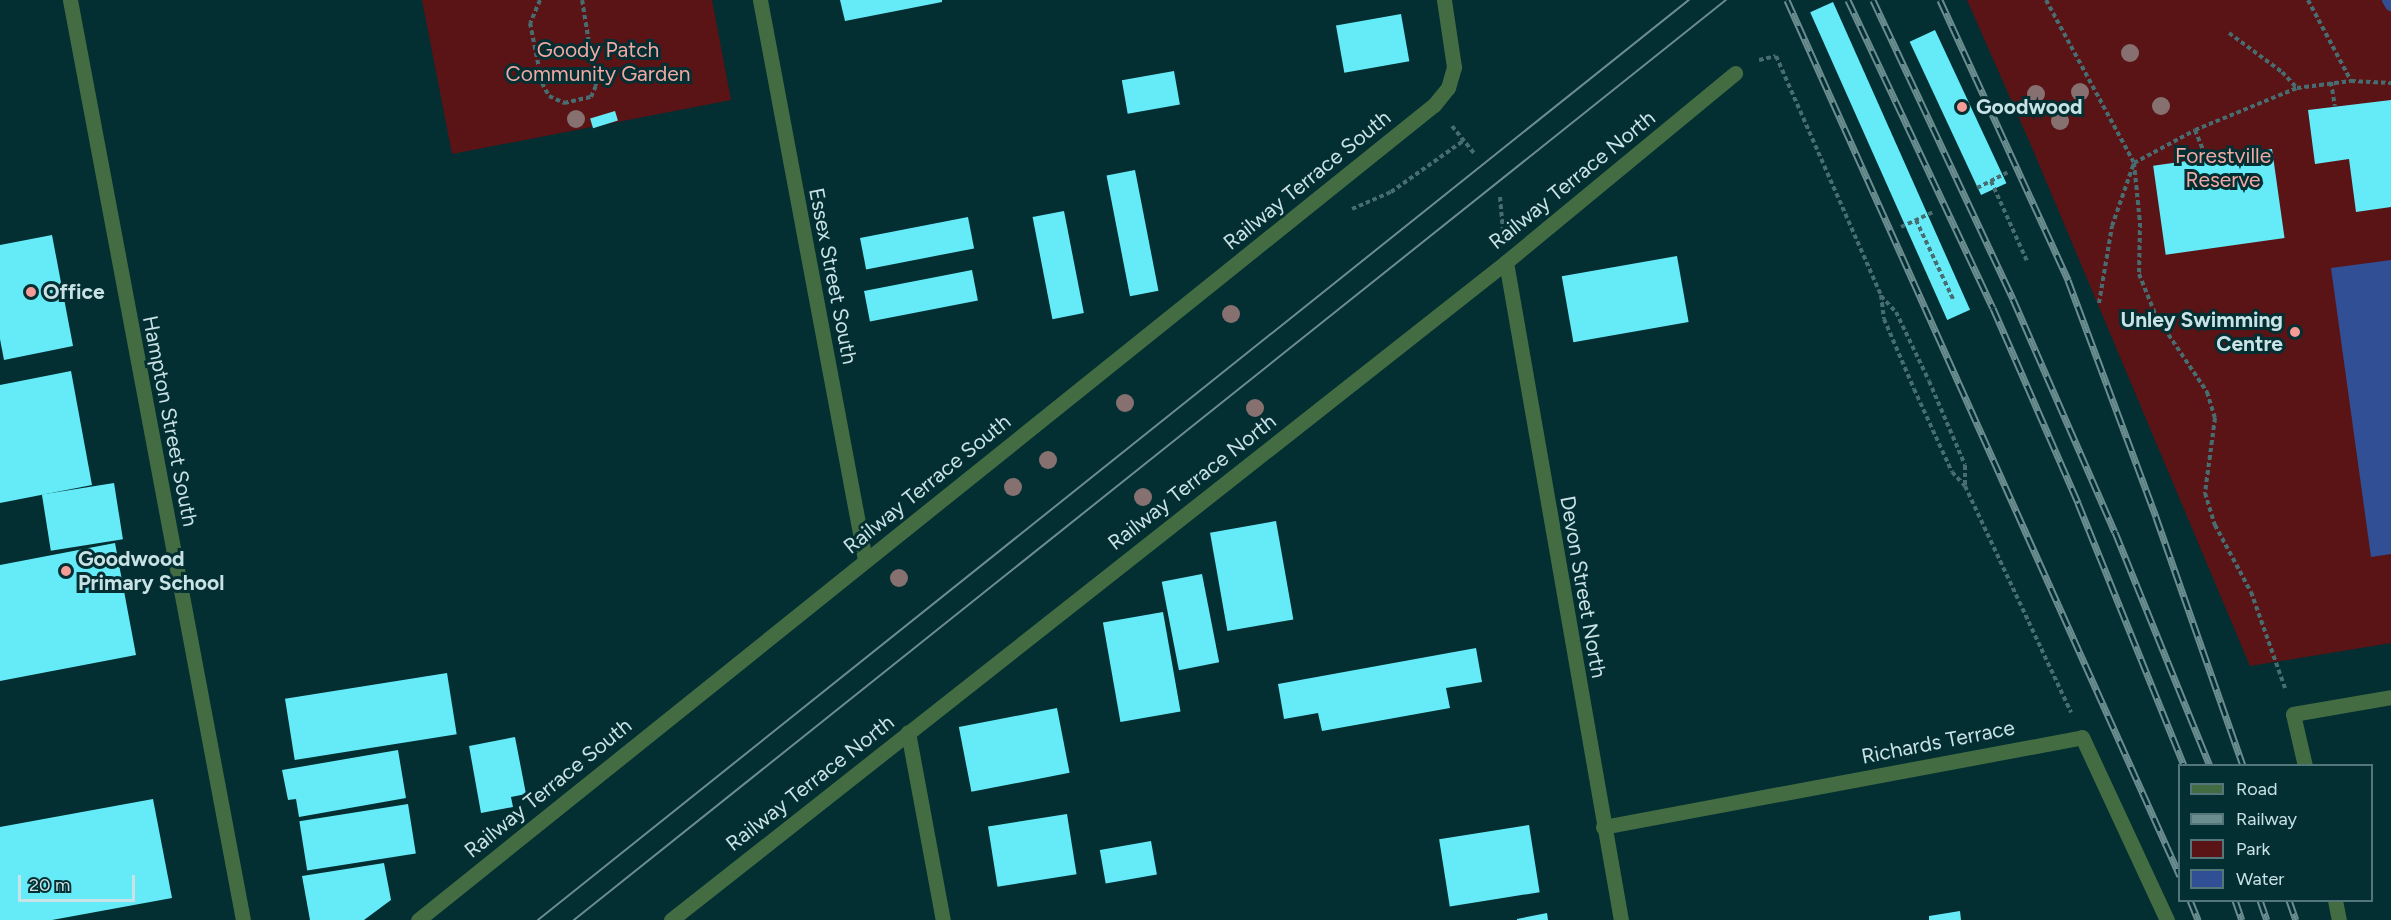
<!DOCTYPE html>
<html>
<head>
<meta charset="utf-8">
<style>
	body { margin:0 }
	#map { position:relative; width:2391px; height:920px; overflow:hidden; background:#032e32; font-family:Figtree,sans-serif }
	div>[style] { position:absolute }
	[style*='--x'] { left:calc(var(--x)*1px); top:calc(var(--y)*1px); width:calc(var(--w)*1px); rotate:calc(var(--a)*1deg) }
	.green>* { inset:0; background:#5b1416 }
	.water>* { inset:0; background:#314f94 }
	.stream>* { height:12px; margin:-6px; padding:0 6px; transform-origin:6px; border-radius:6px; background:#314f94 }
	.building>* { inset:0; background:#65ebf8; transform-origin:0 0 }
	.path>* { height:4px; margin-top:-2px; transform-origin:0; background:repeating-linear-gradient(90deg,#486d71 0 4.5px,transparent 0 7.5px) }
	.minor>* { height:15px; margin:-7.5px; padding:0 7.5px; transform-origin:7.5px; border-radius:7.5px; background:#436c43 }
	.tram>* { height:1.5px; margin:-0.75px; padding:0 0.75px; transform-origin:0.75px; border-radius:0.75px; background:#6b8d90 }
	.rail>* { height:7px; margin-top:-3.5px; transform-origin:0; background:repeating-linear-gradient(90deg,#032e32 0 14px,#6b8d90 0 28px); box-sizing:border-box; border-block:2px solid #6b8d90 }
	.trees>* { width:18px; height:18px; margin:-9px; border-radius:50%; background:#867170 }
	.dots>* { width:16px; height:16px; translate:-50% -50%; box-sizing:border-box; border:3px solid #032e32; border-radius:50% }
	span { translate:-50% -50%; white-space:nowrap; text-align:center; line-height:1.15; -webkit-text-stroke:6px #032e32; paint-order:stroke }
	.park-label { font-size:21px; color:#f2a8a3 }
	.poi-label { font-size:21px; color:#c8e2e5; font-weight:700 }
	.left { translate:0 -50%; text-align:left }
	.right { translate:-100% -50%; text-align:right }
	.street-label { font-size:21px; color:#c8e2e5 }
	.legend { position:absolute; left:2178px; top:764px; width:195px; height:138px; box-sizing:border-box; background:#032e32; border:2px solid #52767a; margin:0; padding:8px 10px; list-style:none; font-size:18px; color:#c8e2e5 }
	.legend li { display:flex; align-items:center; gap:12px; height:30px }
	.legend b { width:30px; border:2px solid #52767a }
	.scale { position:absolute; left:18px; top:875px; width:117px; height:27px; box-sizing:border-box; border:3px solid #c8e2e5; border-top:0; padding-left:8px; font-size:18px; line-height:21px; white-space:nowrap; color:#c8e2e5; -webkit-text-stroke:4px #032e32; paint-order:stroke }
</style>
</head>
<body>
<div id="map">
	<div class="green">
		<i style="clip-path:polygon(422px 0,712px 0,731px 100px,452px 154px)"></i>
		<i style="clip-path:polygon(1967px 0,2391px 0,2391px 643px,2250px 666px,2030px 143px)"></i>
	</div>
	<div class="water">
		<i style="clip-path:polygon(2391px 260px,2391px 554px,2371px 557px,2331px 268px)"></i>
	</div>
	<div class="stream">
		<i style="--x:2388;--y:0;--w:6;--a:59"></i>
	</div>
	<div class="building">
		<i style="clip-path:polygon(840px 0,942px 0,942px 2px,845px 21px)"></i>
		<i style="left:1833px;top:2px;width:337px;height:25px;rotate:66deg"></i>
		<i style="left:1401px;top:14px;width:48px;height:66px;rotate:80deg"></i>
		<i style="left:1935px;top:30px;width:169px;height:28px;rotate:65deg"></i>
		<i style="left:1174px;top:71px;width:34px;height:53px;rotate:80deg"></i>
		<i style="clip-path:polygon(2391px 100px,2391px 207px,2356px 212px,2349px 159px,2315px 164px,2308px 110px)"></i>
		<i style="left:615px;top:111px;width:10px;height:26px;rotate:73deg"></i>
		<i style="left:2272px;top:149px;width:90px;height:120px;rotate:82deg"></i>
		<i style="left:1135px;top:170px;width:123px;height:29px;rotate:79deg"></i>
		<i style="left:1064px;top:211px;width:104px;height:32px;rotate:79deg"></i>
		<i style="left:968px;top:217px;width:32px;height:110px;rotate:79deg"></i>
		<i style="clip-path:polygon(52px 235px,73px 346px,4px 360px,0 339px,0 245px)"></i>
		<i style="left:1677px;top:256px;width:67px;height:117px;rotate:80deg"></i>
		<i style="left:972px;top:270px;width:31px;height:110px;rotate:79deg"></i>
		<i style="clip-path:polygon(71px 371px,92px 485px,0 503px,0 385px)"></i>
		<i style="left:114px;top:483px;width:57px;height:73px;rotate:81deg"></i>
		<i style="left:1276px;top:521px;width:100px;height:67px;rotate:80deg"></i>
		<i style="clip-path:polygon(115px 543px,136px 655px,0 681px,0 565px)"></i>
		<i style="left:1202px;top:574px;width:90px;height:41px;rotate:79deg"></i>
		<i style="left:1163px;top:612px;width:101px;height:61px;rotate:80deg"></i>
		<i style="clip-path:polygon(1476px 648px,1482px 682px,1446px 688px,1450px 708px,1322px 731px,1318px 713px,1284px 719px,1278px 684px)"></i>
		<i style="left:447px;top:673px;width:62px;height:164px;rotate:81deg"></i>
		<i style="left:1057px;top:708px;width:66px;height:100px;rotate:79deg"></i>
		<i style="clip-path:polygon(515px 737px,526px 794px,511px 797px,513px 807px,481px 813px,469px 746px)"></i>
		<i style="clip-path:polygon(398px 750px,406px 798px,299px 817px,296px 799px,288px 800px,282px 770px)"></i>
		<i style="clip-path:polygon(153px 799px,172px 898px,52px 920px,0 920px,0 827px)"></i>
		<i style="left:408px;top:804px;width:50px;height:110px;rotate:81deg"></i>
		<i style="left:1067px;top:814px;width:61px;height:80px;rotate:81deg"></i>
		<i style="left:1529px;top:825px;width:68px;height:91px;rotate:81deg"></i>
		<i style="left:1151px;top:841px;width:34px;height:52px;rotate:80deg"></i>
		<i style="clip-path:polygon(384px 863px,391px 900px,364px 920px,310px 920px,302px 876px)"></i>
		<i style="clip-path:polygon(1960px 911px,1961px 920px,1929px 920px,1929px 916px)"></i>
		<i style="clip-path:polygon(1547px 913px,1548px 920px,1517px 920px,1517px 919px)"></i>
	</div>
	<div class="path">
		<i style="--x:540;--y:0;--w:25;--a:113"></i>
		<i style="--x:530;--y:23;--w:61;--a:78.7"></i>
		<i style="--x:542;--y:83;--w:15;--a:62"></i>
		<i style="--x:549;--y:96;--w:17;--a:25"></i>
		<i style="--x:564;--y:103;--w:28;--a:-13"></i>
		<i style="--x:591;--y:97;--w:12;--a:-66"></i>
		<i style="--x:596;--y:86;--w:87;--a:-99.2"></i>
		<i style="--x:2046;--y:0;--w:185;--a:61.6"></i>
		<i style="--x:2134;--y:163;--w:60;--a:84.3"></i>
		<i style="--x:2140;--y:223;--w:51;--a:91.1"></i>
		<i style="--x:2139;--y:274;--w:45;--a:68"></i>
		<i style="--x:2156;--y:316;--w:92;--a:56.1"></i>
		<i style="--x:2207;--y:392;--w:27;--a:73"></i>
		<i style="--x:2215;--y:418;--w:76;--a:97.6"></i>
		<i style="--x:2205;--y:493;--w:34;--a:73"></i>
		<i style="--x:2215;--y:525;--w:76;--a:61.8"></i>
		<i style="--x:2251;--y:592;--w:102;--a:70.5"></i>
		<i style="--x:2308;--y:0;--w:92;--a:62"></i>
		<i style="--x:2229;--y:33;--w:66;--a:36.3"></i>
		<i style="--x:2282;--y:72;--w:22;--a:47"></i>
		<i style="--x:1759;--y:60;--w:17;--a:-13"></i>
		<i style="--x:1776;--y:56;--w:261;--a:66.3"></i>
		<i style="--x:1881;--y:295;--w:24;--a:83"></i>
		<i style="--x:1884;--y:319;--w:76;--a:66.8"></i>
		<i style="--x:1914;--y:389;--w:91;--a:65.4"></i>
		<i style="--x:1952;--y:472;--w:19;--a:47"></i>
		<i style="--x:1965;--y:486;--w:250;--a:64.9"></i>
		<i style="--x:2331;--y:82;--w:24;--a:81"></i>
		<i style="--x:1452;--y:126;--w:36;--a:51"></i>
		<i style="--x:2195;--y:130;--w:31;--a:68"></i>
		<i style="--x:1991;--y:181;--w:88;--a:65.8"></i>
		<i style="--x:1977;--y:188;--w:34;--a:-27"></i>
		<i style="--x:1500;--y:197;--w:32;--a:85"></i>
		<i style="--x:1352;--y:209;--w:43;--a:-23.6"></i>
		<i style="--x:1391;--y:192;--w:88;--a:-35.3"></i>
		<i style="--x:1916;--y:220;--w:89;--a:64.9"></i>
		<i style="--x:1901;--y:227;--w:35;--a:-25"></i>
		<i style="--x:1881;--y:296;--w:22;--a:47"></i>
		<i style="--x:1896;--y:312;--w:76;--a:64.4"></i>
		<i style="--x:1929;--y:381;--w:91;--a:66.8"></i>
		<i style="--x:1965;--y:465;--w:21;--a:90"></i>
		<i style="--x:2099;--y:303;--w:78;--a:-80.4"></i>
		<i style="--x:2112;--y:226;--w:67;--a:-70.8"></i>
		<i style="--x:2134;--y:163;--w:69;--a:-28.4"></i>
		<i style="--x:2195;--y:130;--w:110;--a:-22.4"></i>
		<i style="--x:2297;--y:88;--w:54;--a:-7.4"></i>
		<i style="--x:2351;--y:81;--w:40;--a:2.9"></i>
	</div>
	<div class="minor">
		<i style="--x:70;--y:0;--w:936;--a:79.35"></i>
		<i style="--x:760;--y:0;--w:570;--a:79.38"></i>
		<i style="--x:1506;--y:262;--w:668;--a:80.09"></i>
		<i style="--x:908;--y:732;--w:191;--a:79.5"></i>
		<i style="--x:2305;--y:766;--w:53;--a:-103"></i>
		<i style="--x:2293;--y:714;--w:99;--a:-9.8"></i>
		<i style="--x:1603;--y:827;--w:487;--a:-10.6"></i>
		<i style="--x:2082;--y:737;--w:202;--a:65.1"></i>
		<i style="--x:2335;--y:900;--w:20;--a:79"></i>
		<i style="--x:418;--y:920;--w:1302;--a:-38.74"></i>
		<i style="--x:1434;--y:105;--w:22;--a:-51"></i>
		<i style="--x:1448;--y:88;--w:22;--a:-74"></i>
		<i style="--x:1454;--y:67;--w:68;--a:-98.5"></i>
		<i style="--x:671;--y:920;--w:1063;--a:-38.24"></i>
		<i style="--x:1506;--y:262;--w:297;--a:-39.5"></i>
	</div>
	<div class="tram">
		<i style="--x:538;--y:920;--w:1473;--a:-38.64"></i>
		<i style="--x:574;--y:920;--w:1474;--a:-38.61"></i>
	</div>
	<div class="rail">
		<i style="--x:1787;--y:0;--w:960;--a:65.84"></i>
		<i style="--x:1848;--y:0;--w:340;--a:64.8"></i>
		<i style="--x:1993;--y:308;--w:213;--a:66.4"></i>
		<i style="--x:2078;--y:503;--w:284;--a:68"></i>
		<i style="--x:1873;--y:0;--w:330;--a:64.9"></i>
		<i style="--x:2013;--y:299;--w:254;--a:66.4"></i>
		<i style="--x:2115;--y:532;--w:253;--a:67.9"></i>
		<i style="--x:1940;--y:0;--w:308;--a:65.4"></i>
		<i style="--x:2068;--y:280;--w:253;--a:69.6"></i>
		<i style="--x:2156;--y:517;--w:264;--a:70.7"></i>
		<i style="--x:2190;--y:900;--w:22;--a:68"></i>
		<i style="--x:2235;--y:900;--w:21;--a:71"></i>
		<i style="--x:2260;--y:900;--w:21;--a:71"></i>
		<i style="--x:2289;--y:900;--w:21;--a:71"></i>
	</div>
	<div class="trees">
		<i style="left:2130px;top:53px"></i>
		<i style="left:2080px;top:92px"></i>
		<i style="left:2036px;top:94px"></i>
		<i style="left:2161px;top:106px"></i>
		<i style="left:576px;top:119px"></i>
		<i style="left:2060px;top:121px"></i>
		<i style="left:1231px;top:314px"></i>
		<i style="left:1125px;top:403px"></i>
		<i style="left:1255px;top:408px"></i>
		<i style="left:1048px;top:460px"></i>
		<i style="left:1013px;top:487px"></i>
		<i style="left:1143px;top:497px"></i>
		<i style="left:899px;top:578px"></i>
	</div>
	<div class="dots">
		<i style="left:1962px;top:107px;background:#f59c96"></i>
		<i style="left:31px;top:292px;background:#f59c96"></i>
		<i style="left:2295px;top:332px;background:#f59c96"></i>
		<i style="left:66px;top:571px;background:#f59c96"></i>
	</div>
	<div class="park-label">
		<span style="left:598px;top:62px">Goody Patch<br>Community Garden</span>
		<span style="left:2223px;top:168px">Forestville<br>Reserve</span>
	</div>
	<div class="poi-label">
		<span class="left" style="left:1976px;top:107px">Goodwood</span>
		<span class="left" style="left:43px;top:292px">Office</span>
		<span class="right" style="left:2283px;top:332px">Unley Swimming<br>Centre</span>
		<span class="left" style="left:78px;top:571px">Goodwood<br>Primary School</span>
	</div>
	<div class="street-label">
		<span style="left:1307px;top:180px;rotate:-39deg">Railway Terrace South</span>
		<span style="left:1572px;top:180px;rotate:-39deg">Railway Terrace North</span>
		<span style="left:833px;top:276px;rotate:79deg">Essex Street South</span>
		<span style="left:170px;top:421px;rotate:79deg">Hampton Street South</span>
		<span style="left:1192px;top:482px;rotate:-38deg">Railway Terrace North</span>
		<span style="left:927px;top:484px;rotate:-39deg">Railway Terrace South</span>
		<span style="left:1583px;top:587px;rotate:80deg">Devon Street North</span>
		<span style="left:1938px;top:742px;rotate:-11deg">Richards Terrace</span>
		<span style="left:810px;top:783px;rotate:-38deg">Railway Terrace North</span>
		<span style="left:548px;top:788px;rotate:-39deg">Railway Terrace South</span>
	</div>
	<ul class="legend">
	<li><b style="height:8px;background:#436c43"></b>Road</li>
	<li><b style="height:8px;background:#6b8d90"></b>Railway</li>
	<li><b style="height:16px;background:#5b1416"></b>Park</li>
	<li><b style="height:16px;background:#314f94"></b>Water</li>
	</ul>
	<div class="scale">20 m</div>
</div>
</body>
</html>
